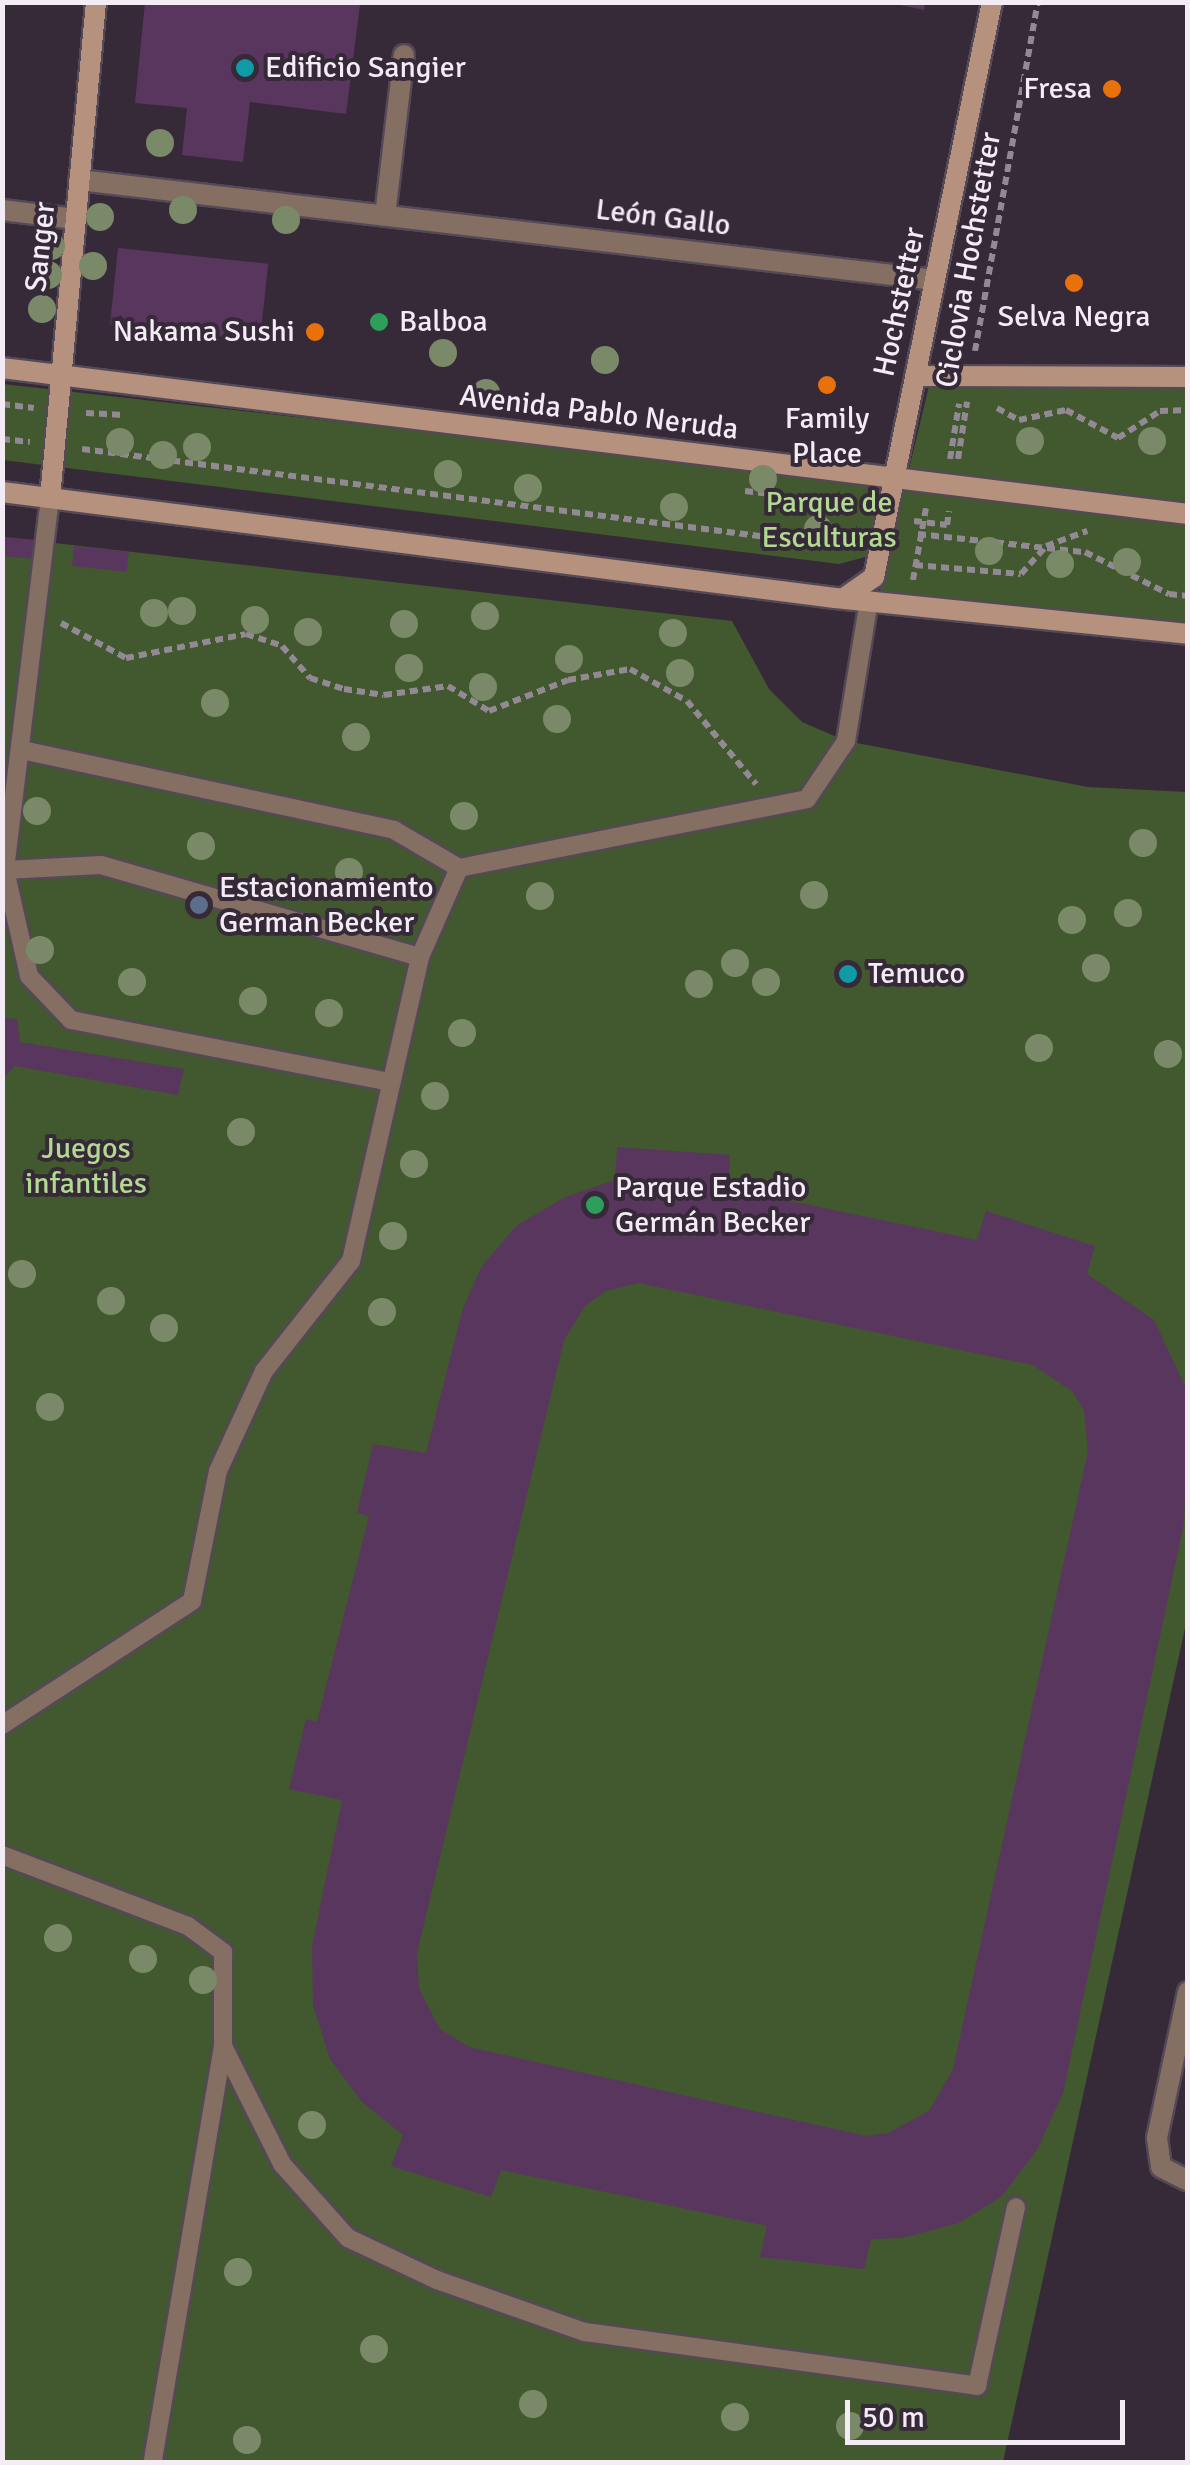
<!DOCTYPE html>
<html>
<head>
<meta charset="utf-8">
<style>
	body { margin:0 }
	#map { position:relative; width:1190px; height:2465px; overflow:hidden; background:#362a38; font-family:Signika,sans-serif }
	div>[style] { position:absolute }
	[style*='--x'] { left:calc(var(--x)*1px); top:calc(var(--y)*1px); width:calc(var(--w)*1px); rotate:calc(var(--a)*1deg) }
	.green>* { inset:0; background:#42582e }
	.building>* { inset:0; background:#59365d; transform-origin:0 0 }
	.path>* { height:6px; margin-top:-3px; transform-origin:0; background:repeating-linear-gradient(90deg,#928994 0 8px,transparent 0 13px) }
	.roads { filter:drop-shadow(2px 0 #544956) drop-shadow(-2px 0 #544956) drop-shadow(0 2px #544956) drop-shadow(0 -2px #544956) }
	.lane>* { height:18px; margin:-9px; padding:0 9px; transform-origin:9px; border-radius:9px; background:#856e62 }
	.street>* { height:20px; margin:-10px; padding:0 10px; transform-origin:10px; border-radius:10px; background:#856e62 }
	.secondary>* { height:20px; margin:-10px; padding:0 10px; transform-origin:10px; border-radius:10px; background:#b6917e }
	.trees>* { width:28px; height:28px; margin:-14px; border-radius:50%; background:#7a8a68 }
	.dots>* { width:28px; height:28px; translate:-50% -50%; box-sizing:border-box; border:5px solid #362a38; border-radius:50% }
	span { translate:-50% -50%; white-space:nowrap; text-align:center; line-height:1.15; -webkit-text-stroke:8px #362a38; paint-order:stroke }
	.poi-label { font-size:30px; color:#f3ecf4 }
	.left { translate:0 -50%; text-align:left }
	.right { translate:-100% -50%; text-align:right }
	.street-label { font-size:30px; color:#f3ecf4 }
	.park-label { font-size:30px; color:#b1d98f }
	.frame { position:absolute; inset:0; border:5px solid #f3ecf4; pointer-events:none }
	.scale { position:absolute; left:845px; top:2400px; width:280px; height:45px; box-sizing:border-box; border:5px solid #f3ecf4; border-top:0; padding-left:12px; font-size:30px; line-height:35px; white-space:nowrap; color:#f3ecf4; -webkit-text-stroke:8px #362a38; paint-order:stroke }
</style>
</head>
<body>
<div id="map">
	<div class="green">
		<i style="clip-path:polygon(3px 384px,863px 481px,879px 501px,869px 556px,839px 564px,3px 460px)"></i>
		<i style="clip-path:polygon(1187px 385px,1187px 624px,879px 594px,929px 386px)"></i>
		<i style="clip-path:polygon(3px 537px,732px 621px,769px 689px,802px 722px,846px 741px,1088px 787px,1187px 792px,1187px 1619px,1003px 2462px,3px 2462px)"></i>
	</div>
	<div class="building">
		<i style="clip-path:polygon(145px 2px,360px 5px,346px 114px,250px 102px,243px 162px,182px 155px,187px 108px,135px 103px)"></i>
		<i style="clip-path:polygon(886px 2px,925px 2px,924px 10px)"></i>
		<i style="left:118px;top:248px;width:151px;height:77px;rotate:6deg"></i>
		<i style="left:3px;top:537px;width:37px;height:19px;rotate:5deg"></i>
		<i style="left:74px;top:546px;width:55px;height:20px;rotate:6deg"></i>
		<i style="clip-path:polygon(2px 1018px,17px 1019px,20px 1042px,184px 1069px,178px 1095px,15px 1066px,2px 1079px)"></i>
		<i style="clip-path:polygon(evenodd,617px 1147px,730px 1155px,728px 1188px,977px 1240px,986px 1211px,1095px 1246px,1087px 1274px,1154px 1320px,1188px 1393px,1184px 1523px,1063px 2093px,1037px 2150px,1002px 2196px,959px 2223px,902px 2238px,871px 2239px,864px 2269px,760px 2257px,767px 2226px,501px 2170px,491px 2197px,391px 2166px,403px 2135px,362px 2102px,330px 2059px,313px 2005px,312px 1946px,342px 1800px,289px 1789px,306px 1719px,317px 1722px,369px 1516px,357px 1513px,373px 1444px,426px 1453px,463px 1308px,482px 1266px,516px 1226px,565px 1197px,615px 1180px,617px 1147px,638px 1283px,1033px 1365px,1072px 1391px,1084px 1410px,1088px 1451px,953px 2069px,929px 2111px,888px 2133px,866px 2136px,469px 2047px,440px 2029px,419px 1989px,417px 1953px,564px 1340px,585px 1306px,606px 1291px,638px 1283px)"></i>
	</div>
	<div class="path">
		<i style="--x:975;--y:351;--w:355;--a:-79.8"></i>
		<i style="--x:2;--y:404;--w:32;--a:7"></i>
		<i style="--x:997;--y:408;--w:25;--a:29"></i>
		<i style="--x:1019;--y:420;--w:48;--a:-12"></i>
		<i style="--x:1066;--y:410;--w:59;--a:28.3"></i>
		<i style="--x:1118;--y:438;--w:50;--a:-32.7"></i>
		<i style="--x:1160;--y:411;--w:28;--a:-2"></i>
		<i style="--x:86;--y:413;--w:38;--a:3"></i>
		<i style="--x:2;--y:439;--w:28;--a:6"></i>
		<i style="--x:82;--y:449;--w:777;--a:7.32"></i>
		<i style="--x:950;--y:459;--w:56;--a:-80.7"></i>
		<i style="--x:958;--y:459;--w:58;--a:-81"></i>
		<i style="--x:745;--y:491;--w:31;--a:7"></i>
		<i style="--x:914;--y:521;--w:33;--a:7"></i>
		<i style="--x:947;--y:525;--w:14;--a:-82"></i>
		<i style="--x:918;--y:534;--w:168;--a:6.2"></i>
		<i style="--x:1085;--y:552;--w:94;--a:26.6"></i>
		<i style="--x:1169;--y:594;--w:19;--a:6"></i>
		<i style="--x:915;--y:565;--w:106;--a:4.9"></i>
		<i style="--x:1021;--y:574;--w:38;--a:-48"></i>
		<i style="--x:1046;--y:546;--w:44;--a:-20.1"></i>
		<i style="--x:913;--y:580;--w:73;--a:-79.8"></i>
		<i style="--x:61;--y:623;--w:74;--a:28.3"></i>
		<i style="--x:126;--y:658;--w:122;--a:-11.3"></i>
		<i style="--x:246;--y:634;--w:38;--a:18"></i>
		<i style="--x:282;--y:646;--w:43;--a:48.8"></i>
		<i style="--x:310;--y:678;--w:36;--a:18"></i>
		<i style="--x:344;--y:689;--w:40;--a:8.5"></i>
		<i style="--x:384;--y:695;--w:65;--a:-8"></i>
		<i style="--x:448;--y:686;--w:48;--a:31.4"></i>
		<i style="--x:489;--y:711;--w:85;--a:-21.4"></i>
		<i style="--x:568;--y:680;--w:63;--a:-10.1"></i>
		<i style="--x:630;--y:669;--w:65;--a:29.3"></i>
		<i style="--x:687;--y:701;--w:108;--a:50.3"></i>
	</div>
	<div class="roads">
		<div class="lane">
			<i style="--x:50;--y:498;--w:375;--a:96.9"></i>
			<i style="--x:5;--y:870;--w:109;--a:77.2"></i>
			<i style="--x:29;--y:976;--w:61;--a:46.3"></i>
			<i style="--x:71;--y:1020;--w:324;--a:11"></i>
			<i style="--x:22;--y:750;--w:381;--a:12.1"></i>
			<i style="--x:394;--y:830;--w:75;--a:30.3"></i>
			<i style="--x:5;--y:870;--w:96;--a:-3"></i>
			<i style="--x:101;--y:865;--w:332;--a:16.1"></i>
			<i style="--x:2;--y:1725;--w:227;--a:-33.1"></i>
			<i style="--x:192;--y:1601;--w:133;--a:-78.7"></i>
			<i style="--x:218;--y:1471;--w:110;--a:-65.3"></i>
			<i style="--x:264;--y:1371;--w:140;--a:-51.7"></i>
			<i style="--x:351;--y:1261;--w:312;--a:-77.2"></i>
			<i style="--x:420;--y:957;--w:97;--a:-66.3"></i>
			<i style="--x:459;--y:868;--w:355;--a:-11.2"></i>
			<i style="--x:807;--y:799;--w:70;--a:-56.1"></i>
			<i style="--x:846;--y:741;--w:142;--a:-80.7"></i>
			<i style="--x:2;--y:1855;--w:199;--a:20.9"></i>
			<i style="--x:188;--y:1926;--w:44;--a:36.6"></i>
			<i style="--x:223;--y:1952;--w:94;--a:90"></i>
			<i style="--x:223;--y:2046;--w:422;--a:99.6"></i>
			<i style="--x:223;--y:2046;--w:132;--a:63.4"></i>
			<i style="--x:282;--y:2164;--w:99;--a:48.3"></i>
			<i style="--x:348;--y:2238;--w:98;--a:25.3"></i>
			<i style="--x:437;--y:2280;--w:157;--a:19.4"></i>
			<i style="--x:585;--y:2332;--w:396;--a:7.8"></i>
			<i style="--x:977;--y:2386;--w:183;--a:-77.7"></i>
		</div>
		<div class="street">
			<i style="--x:79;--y:180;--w:862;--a:6.66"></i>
			<i style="--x:2;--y:210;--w:74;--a:7"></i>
			<i style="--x:385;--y:216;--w:162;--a:-83.3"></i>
			<i style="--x:1188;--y:1992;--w:149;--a:102"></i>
			<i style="--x:1157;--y:2138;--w:29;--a:82"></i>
			<i style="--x:1161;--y:2167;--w:30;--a:27"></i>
		</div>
		<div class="secondary">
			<i style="--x:2;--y:368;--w:1195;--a:7.02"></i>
			<i style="--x:915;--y:376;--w:273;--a:0.2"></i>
			<i style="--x:2;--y:492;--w:840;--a:7.25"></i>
			<i style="--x:835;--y:598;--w:355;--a:5.8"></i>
			<i style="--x:50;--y:498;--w:498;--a:-84.7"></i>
			<i style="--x:844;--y:598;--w:37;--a:-35"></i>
			<i style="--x:874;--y:577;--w:587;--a:-78.4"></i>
		</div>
	</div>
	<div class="trees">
		<i style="left:160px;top:143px"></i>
		<i style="left:183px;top:210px"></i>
		<i style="left:100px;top:217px"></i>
		<i style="left:286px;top:220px"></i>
		<i style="left:51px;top:246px"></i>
		<i style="left:93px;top:266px"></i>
		<i style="left:48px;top:275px"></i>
		<i style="left:42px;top:309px"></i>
		<i style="left:443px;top:353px"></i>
		<i style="left:605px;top:360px"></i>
		<i style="left:486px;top:393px"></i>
		<i style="left:1030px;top:441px"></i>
		<i style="left:1152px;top:441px"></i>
		<i style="left:120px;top:442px"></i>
		<i style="left:197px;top:447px"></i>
		<i style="left:163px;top:455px"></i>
		<i style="left:448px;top:474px"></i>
		<i style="left:763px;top:479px"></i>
		<i style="left:528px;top:488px"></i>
		<i style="left:674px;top:507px"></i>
		<i style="left:818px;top:529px"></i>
		<i style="left:989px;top:551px"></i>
		<i style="left:1127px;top:562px"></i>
		<i style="left:1060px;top:564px"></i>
		<i style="left:182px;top:611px"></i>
		<i style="left:154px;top:613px"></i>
		<i style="left:485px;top:616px"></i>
		<i style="left:255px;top:620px"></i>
		<i style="left:404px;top:624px"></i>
		<i style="left:308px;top:632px"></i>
		<i style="left:673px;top:633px"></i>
		<i style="left:569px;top:659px"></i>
		<i style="left:409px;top:668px"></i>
		<i style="left:680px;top:673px"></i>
		<i style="left:483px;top:687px"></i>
		<i style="left:215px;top:703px"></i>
		<i style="left:557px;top:719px"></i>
		<i style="left:356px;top:737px"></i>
		<i style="left:37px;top:811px"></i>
		<i style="left:464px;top:816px"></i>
		<i style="left:1143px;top:843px"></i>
		<i style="left:201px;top:846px"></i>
		<i style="left:349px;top:872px"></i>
		<i style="left:814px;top:895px"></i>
		<i style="left:540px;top:896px"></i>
		<i style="left:1128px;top:913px"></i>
		<i style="left:1072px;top:920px"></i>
		<i style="left:40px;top:950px"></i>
		<i style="left:735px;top:963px"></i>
		<i style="left:1096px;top:968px"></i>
		<i style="left:132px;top:982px"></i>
		<i style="left:766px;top:982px"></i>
		<i style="left:699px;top:984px"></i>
		<i style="left:253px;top:1001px"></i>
		<i style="left:329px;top:1013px"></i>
		<i style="left:462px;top:1033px"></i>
		<i style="left:1039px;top:1048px"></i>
		<i style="left:1168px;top:1054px"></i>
		<i style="left:435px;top:1096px"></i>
		<i style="left:241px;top:1132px"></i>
		<i style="left:414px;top:1164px"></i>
		<i style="left:393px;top:1236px"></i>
		<i style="left:22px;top:1274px"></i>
		<i style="left:111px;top:1301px"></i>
		<i style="left:382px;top:1312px"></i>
		<i style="left:164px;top:1328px"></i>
		<i style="left:50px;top:1407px"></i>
		<i style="left:58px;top:1938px"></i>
		<i style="left:143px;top:1959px"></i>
		<i style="left:203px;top:1980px"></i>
		<i style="left:312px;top:2125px"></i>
		<i style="left:238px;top:2272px"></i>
		<i style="left:374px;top:2349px"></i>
		<i style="left:533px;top:2404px"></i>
		<i style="left:735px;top:2417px"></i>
		<i style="left:850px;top:2426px"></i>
		<i style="left:247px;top:2440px"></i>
	</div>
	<div class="dots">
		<i style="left:245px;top:68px;background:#0f9aa8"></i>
		<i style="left:1112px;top:89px;background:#e8710a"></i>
		<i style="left:1074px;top:283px;background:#e8710a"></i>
		<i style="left:379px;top:322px;background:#2e9e5b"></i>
		<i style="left:315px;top:332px;background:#e8710a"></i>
		<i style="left:827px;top:385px;background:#e8710a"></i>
		<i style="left:199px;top:905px;background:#5c6f8a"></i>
		<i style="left:848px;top:974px;background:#0f9aa8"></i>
		<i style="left:595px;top:1205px;background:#2e9e5b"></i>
	</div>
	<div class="poi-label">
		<span class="left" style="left:265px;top:68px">Edificio Sangier</span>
		<span class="right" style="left:1092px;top:89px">Fresa</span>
		<span style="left:1074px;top:317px">Selva Negra</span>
		<span class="left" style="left:399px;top:322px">Balboa</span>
		<span class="right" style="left:295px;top:332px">Nakama Sushi</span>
		<span style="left:827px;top:436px">Family<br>Place</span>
		<span class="left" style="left:219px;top:905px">Estacionamiento<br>German Becker</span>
		<span class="left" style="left:868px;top:974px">Temuco</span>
		<span class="left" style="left:615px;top:1205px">Parque Estadio<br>Germán Becker</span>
	</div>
	<div class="street-label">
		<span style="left:663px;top:218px;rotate:7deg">León Gallo</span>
		<span style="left:41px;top:247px;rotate:-84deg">Sanger</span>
		<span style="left:969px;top:260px;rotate:-80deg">Ciclovia Hochstetter</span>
		<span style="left:900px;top:302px;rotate:-78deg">Hochstetter</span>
		<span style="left:599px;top:413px;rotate:7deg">Avenida Pablo Neruda</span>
	</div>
	<div class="park-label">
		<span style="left:829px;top:520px">Parque de<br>Esculturas</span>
		<span style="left:86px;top:1166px">Juegos<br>infantiles</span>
	</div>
	<div class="frame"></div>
	<div class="scale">50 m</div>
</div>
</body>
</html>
